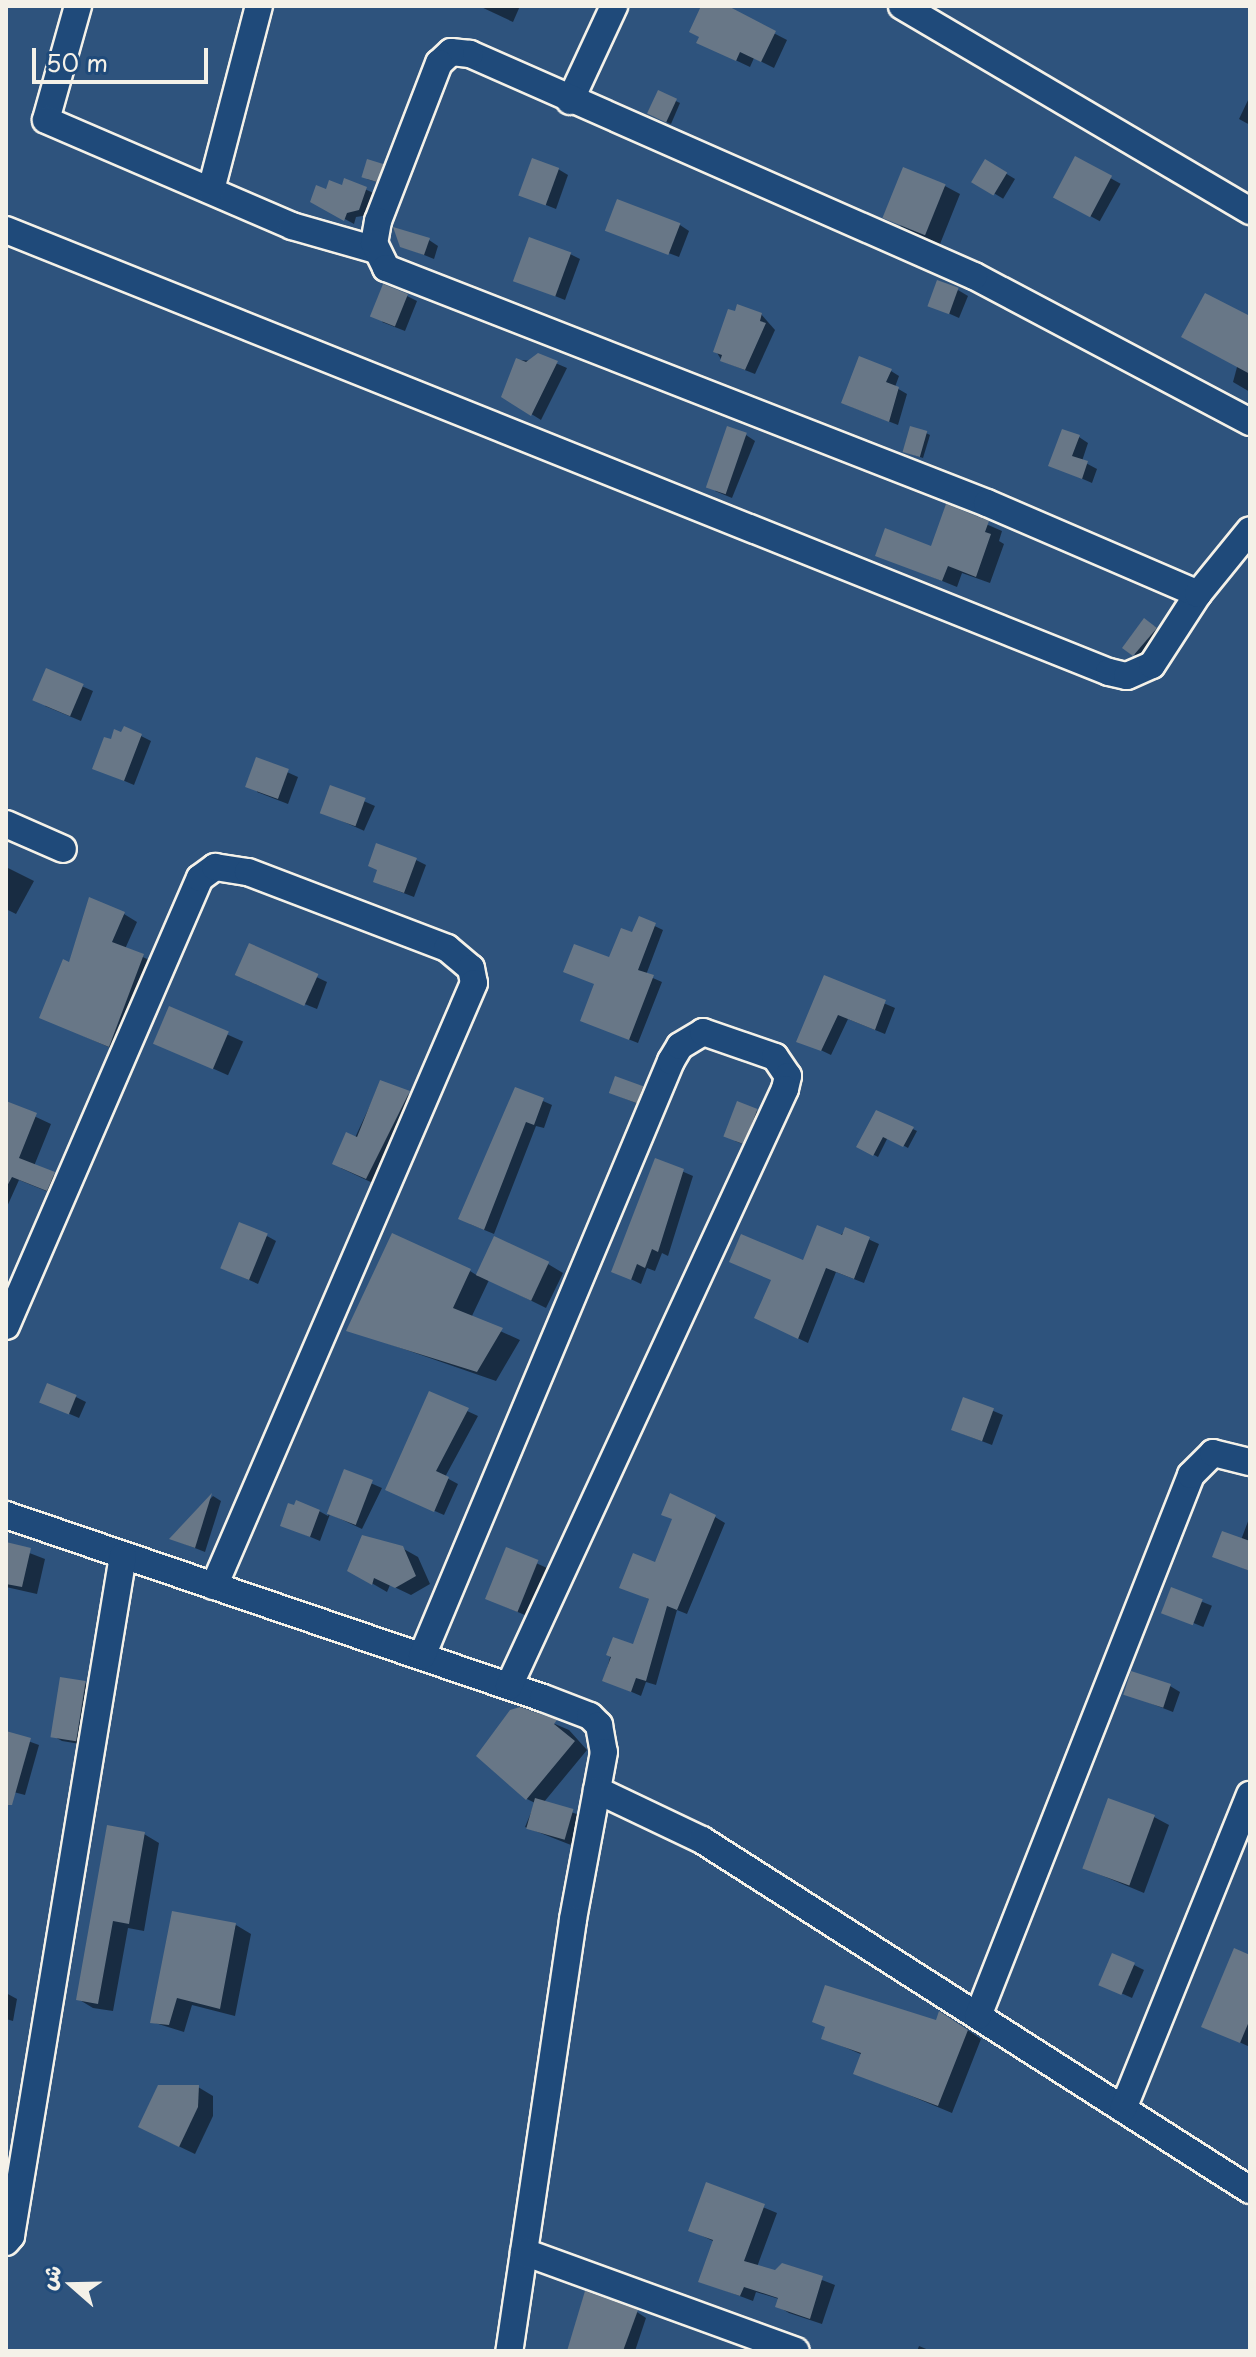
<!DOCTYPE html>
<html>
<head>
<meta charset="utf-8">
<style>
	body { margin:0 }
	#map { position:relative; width:1256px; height:2357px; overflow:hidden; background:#2e537d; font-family:"Playpen Sans","Playpen Sans Arabic",sans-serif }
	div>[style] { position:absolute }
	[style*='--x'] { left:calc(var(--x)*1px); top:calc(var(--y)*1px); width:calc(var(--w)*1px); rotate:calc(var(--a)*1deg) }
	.shadow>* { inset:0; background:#0007; transform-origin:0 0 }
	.building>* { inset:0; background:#687787; transform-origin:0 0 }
	.roads { filter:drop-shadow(2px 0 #f4f1e8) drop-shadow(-2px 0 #f4f1e8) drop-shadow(0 2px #f4f1e8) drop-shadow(0 -2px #f4f1e8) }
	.minor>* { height:26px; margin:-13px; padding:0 13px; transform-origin:13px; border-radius:13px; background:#1f4a7a }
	span { translate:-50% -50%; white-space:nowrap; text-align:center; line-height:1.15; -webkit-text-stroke:6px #1f4a7a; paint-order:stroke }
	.frame { position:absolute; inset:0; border:8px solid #f4f1e8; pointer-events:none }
	.north { position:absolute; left:32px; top:2245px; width:80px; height:80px; -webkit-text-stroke:6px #1f4a7a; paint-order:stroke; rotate:290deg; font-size:22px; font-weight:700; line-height:32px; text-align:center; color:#f4f1e8 }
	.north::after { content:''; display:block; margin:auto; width:28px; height:36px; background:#f4f1e8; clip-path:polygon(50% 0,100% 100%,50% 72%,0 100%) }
	.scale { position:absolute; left:32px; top:48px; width:176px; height:36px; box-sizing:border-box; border:4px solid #f4f1e8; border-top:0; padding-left:10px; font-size:24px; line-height:28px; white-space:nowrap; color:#f4f1e8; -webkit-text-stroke:6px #1f4a7a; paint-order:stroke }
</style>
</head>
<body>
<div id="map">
	<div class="shadow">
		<i style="clip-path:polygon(479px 6px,520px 6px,513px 22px)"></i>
		<i style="clip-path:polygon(703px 6px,721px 6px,787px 40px,774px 68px,754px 58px,750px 67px,712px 49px)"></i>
		<i style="clip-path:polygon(659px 93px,680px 103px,671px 124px,653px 116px)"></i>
		<i style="clip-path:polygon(1250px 96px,1250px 125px,1239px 119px)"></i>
		<i style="left:1076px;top:159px;width:51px;height:43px;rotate:29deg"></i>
		<i style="left:985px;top:161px;width:35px;height:23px;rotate:31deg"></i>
		<i style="clip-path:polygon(382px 166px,386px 168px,380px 183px,367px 179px)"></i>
		<i style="clip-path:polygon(558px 169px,568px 175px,556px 209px,521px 195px)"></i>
		<i style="clip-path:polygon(346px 181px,376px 194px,369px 215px,356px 217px,354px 224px,312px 201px,343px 188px)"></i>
		<i style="clip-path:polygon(945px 186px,960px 194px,940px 244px,900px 226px)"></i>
		<i style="clip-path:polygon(680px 225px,689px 231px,679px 257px,608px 230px)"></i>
		<i style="clip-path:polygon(429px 240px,438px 246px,434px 259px,402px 246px)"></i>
		<i style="clip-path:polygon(570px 254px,580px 259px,565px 300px,515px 280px)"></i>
		<i style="clip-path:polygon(958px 290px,968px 296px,959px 318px,930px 305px)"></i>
		<i style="clip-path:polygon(407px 296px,417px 301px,405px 331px,382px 322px)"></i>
		<i style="clip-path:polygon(761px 314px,775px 330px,755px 374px,722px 361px,716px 351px)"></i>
		<i style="clip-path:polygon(1250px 319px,1250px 392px,1233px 382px)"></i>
		<i style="clip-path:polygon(539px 356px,567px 368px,541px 420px,504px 397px,518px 360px,537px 361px)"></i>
		<i style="clip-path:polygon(891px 371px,899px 376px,895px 387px,907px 394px,898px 425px,852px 407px)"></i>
		<i style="clip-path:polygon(926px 433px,930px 435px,923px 458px,908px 453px)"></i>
		<i style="clip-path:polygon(746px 435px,755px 441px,732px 498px,715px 491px)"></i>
		<i style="clip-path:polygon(1079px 437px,1088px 443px,1082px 461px,1097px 469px,1092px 483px,1051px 465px)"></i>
		<i style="clip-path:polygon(947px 507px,1002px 531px,999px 541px,1004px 544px,990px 583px,962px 573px,957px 587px,878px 555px,933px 548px)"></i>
		<i style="clip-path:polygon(1154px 626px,1165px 634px,1144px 660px,1134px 654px)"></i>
		<i style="clip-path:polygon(47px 671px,93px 691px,81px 721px,45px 706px)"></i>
		<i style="clip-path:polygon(141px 736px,151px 741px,134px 785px,94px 768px,112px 742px)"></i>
		<i style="clip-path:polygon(258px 759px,298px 777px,288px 804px,257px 792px)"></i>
		<i style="left:332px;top:787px;width:47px;height:27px;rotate:24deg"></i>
		<i style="clip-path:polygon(416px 860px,426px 865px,414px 897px,385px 886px)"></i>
		<i style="clip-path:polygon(6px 867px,34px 881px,16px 914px,6px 909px)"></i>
		<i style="clip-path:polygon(124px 914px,137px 922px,125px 949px,156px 963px,122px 1053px,41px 1017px,70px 964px)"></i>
		<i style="clip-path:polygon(640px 919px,663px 930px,646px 975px,662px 982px,638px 1043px,590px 1024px,610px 960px,633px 935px)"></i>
		<i style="clip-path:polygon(250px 946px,327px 982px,317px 1009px,248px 981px)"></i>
		<i style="clip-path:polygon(825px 978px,895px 1008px,885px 1034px,848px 1019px,831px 1055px,806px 1043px)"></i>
		<i style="left:170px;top:1009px;width:80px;height:37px;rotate:24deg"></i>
		<i style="clip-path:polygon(616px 1078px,652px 1094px,646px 1107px,621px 1097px)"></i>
		<i style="left:381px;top:1082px;width:41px;height:95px;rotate:25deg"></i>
		<i style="clip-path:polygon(516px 1089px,552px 1105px,544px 1128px,536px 1126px,494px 1234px,470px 1224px)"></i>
		<i style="clip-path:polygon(6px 1103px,51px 1124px,34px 1166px,69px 1183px,63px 1198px,19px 1180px,6px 1209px)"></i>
		<i style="clip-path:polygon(739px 1103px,767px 1116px,752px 1148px,735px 1141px)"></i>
		<i style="clip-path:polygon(877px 1112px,917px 1131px,908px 1148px,888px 1137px,878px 1157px,859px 1147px)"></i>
		<i style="clip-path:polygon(656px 1160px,693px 1176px,668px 1256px,662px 1253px,655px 1271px,647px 1268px,641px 1284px,614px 1271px)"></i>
		<i style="clip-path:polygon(846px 1229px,879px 1244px,864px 1283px,836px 1272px,808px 1343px,766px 1323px)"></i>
		<i style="clip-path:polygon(267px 1236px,276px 1241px,258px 1284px,222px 1268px)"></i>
		<i style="clip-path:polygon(548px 1264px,563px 1273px,546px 1308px,489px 1280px,471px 1318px,520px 1340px,496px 1381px,349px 1330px,470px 1271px,478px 1276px)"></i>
		<i style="clip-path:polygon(430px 1394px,478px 1416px,445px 1477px,458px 1484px,444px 1515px,398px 1495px)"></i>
		<i style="clip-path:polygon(76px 1397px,86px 1402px,79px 1418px,51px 1406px)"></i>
		<i style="clip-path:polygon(965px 1399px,1003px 1415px,992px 1445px,963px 1434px)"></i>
		<i style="clip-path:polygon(345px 1472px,382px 1488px,362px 1529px,330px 1514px,320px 1541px,282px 1525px,319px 1511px,328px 1516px)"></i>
		<i style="clip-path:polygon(213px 1496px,221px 1501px,205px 1552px,172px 1539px)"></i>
		<i style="clip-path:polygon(1250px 1516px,1250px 1571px,1215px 1556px,1241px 1540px)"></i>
		<i style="clip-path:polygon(715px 1517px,725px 1523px,687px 1614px,677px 1610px,656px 1685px,646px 1682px,641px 1696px,604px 1680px,615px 1639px,634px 1647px,651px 1600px,622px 1587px)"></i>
		<i style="clip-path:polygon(6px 1544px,45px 1559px,37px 1594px,6px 1587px)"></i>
		<i style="clip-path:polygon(402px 1548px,418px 1557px,430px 1584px,411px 1595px,390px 1585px,387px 1592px,349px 1570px)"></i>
		<i style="clip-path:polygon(507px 1550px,547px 1568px,527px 1616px,497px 1603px)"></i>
		<i style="left:1173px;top:1590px;width:42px;height:23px;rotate:22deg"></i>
		<i style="clip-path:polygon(85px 1683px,95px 1689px,86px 1745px,62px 1741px,53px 1736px)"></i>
		<i style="clip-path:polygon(1170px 1686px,1180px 1692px,1173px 1712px,1124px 1693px)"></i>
		<i style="clip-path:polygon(520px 1709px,569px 1730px,587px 1750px,544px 1802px,582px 1816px,571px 1845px,525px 1827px,535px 1803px,527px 1799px)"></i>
		<i style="clip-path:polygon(6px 1733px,39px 1745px,25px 1795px,6px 1790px)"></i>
		<i style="clip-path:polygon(1154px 1817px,1169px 1825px,1144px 1893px,1084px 1868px)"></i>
		<i style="clip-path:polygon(144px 1834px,159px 1843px,144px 1931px,128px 1928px,113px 2011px,93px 2008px,78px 1999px)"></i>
		<i style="clip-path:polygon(236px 1925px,251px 1934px,235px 2016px,192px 2005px,184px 2032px,152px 2022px)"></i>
		<i style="clip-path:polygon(1250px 1957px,1250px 2047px,1204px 2026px)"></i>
		<i style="clip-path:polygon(1134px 1965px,1144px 1970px,1132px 1998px,1101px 1984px)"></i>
		<i style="clip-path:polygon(6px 1993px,17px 1999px,13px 2021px,6px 2019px)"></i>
		<i style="clip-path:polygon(954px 2021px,981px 2039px,952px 2113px,856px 2073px,863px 2055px,823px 2038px)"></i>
		<i style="clip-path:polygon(198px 2087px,213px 2096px,213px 2116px,195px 2154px,155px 2135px)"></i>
		<i style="clip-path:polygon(707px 2184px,777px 2213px,757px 2267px,776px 2273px,783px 2265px,835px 2285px,822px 2324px,789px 2313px,777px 2306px,779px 2299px,756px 2292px,753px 2301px,700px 2281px,715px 2242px,690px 2230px)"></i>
		<i style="clip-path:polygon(637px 2312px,646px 2318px,635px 2351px,569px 2351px)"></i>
		<i style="clip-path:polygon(919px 2346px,931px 2351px,917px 2351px)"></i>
	</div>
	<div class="building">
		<i style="clip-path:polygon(701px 6px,728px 6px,776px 31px,761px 62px,740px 52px,736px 61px,696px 43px,699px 37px,689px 32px)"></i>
		<i style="left:658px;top:90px;width:21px;height:26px;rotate:25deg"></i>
		<i style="left:1075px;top:156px;width:42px;height:47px;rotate:28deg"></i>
		<i style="left:532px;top:158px;width:29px;height:40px;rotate:20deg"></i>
		<i style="left:367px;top:159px;width:17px;height:19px;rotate:17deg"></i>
		<i style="left:985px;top:159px;width:26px;height:27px;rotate:31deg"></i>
		<i style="left:903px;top:167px;width:46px;height:55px;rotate:22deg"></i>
		<i style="clip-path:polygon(344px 178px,367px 187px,359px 210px,347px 213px,344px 221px,310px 202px,316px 185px,326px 189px,329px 180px,342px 185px)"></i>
		<i style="left:617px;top:199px;width:68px;height:34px;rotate:21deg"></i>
		<i style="clip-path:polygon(393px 227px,430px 238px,424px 255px,400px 247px)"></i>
		<i style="left:529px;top:237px;width:45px;height:47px;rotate:20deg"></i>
		<i style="left:937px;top:280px;width:23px;height:28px;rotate:20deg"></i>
		<i style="left:383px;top:284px;width:27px;height:35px;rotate:22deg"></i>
		<i style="clip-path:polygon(1205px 293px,1250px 316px,1250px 374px,1181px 337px)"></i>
		<i style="clip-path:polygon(737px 304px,762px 313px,760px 321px,766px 323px,745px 370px,720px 361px,722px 355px,713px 352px,728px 309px,735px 311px)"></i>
		<i style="clip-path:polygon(538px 353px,558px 361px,531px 416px,501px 397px,516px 358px,526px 362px)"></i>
		<i style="clip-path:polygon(859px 356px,892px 369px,886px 382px,899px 387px,889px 422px,841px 403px)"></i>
		<i style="left:727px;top:426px;width:21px;height:65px;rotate:19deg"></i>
		<i style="left:910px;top:426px;width:18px;height:27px;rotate:16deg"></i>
		<i style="clip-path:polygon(1062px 429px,1080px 435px,1072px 456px,1088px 461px,1082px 479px,1048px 466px)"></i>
		<i style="clip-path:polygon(946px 504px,989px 521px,985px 532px,991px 534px,976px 577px,948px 566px,942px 581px,875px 556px,885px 528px,931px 546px)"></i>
		<i style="clip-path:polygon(1144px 618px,1157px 628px,1133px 656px,1122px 648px)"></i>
		<i style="left:46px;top:668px;width:41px;height:35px;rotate:23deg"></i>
		<i style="clip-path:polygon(124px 726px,142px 734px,124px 781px,92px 769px,104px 737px,111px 739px,114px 729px,121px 732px)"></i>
		<i style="left:256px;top:757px;width:35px;height:32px;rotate:20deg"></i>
		<i style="left:330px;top:785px;width:38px;height:30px;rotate:20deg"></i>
		<i style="clip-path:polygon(376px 843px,417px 858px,404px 893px,373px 882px,377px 870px,368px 866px)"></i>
		<i style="clip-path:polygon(89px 897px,125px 912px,112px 942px,144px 954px,109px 1047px,39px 1018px,63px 959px,69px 962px)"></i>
		<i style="clip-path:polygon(639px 916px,656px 923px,638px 970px,654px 975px,629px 1040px,580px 1021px,594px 984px,563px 972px,574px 944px,609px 957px,621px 928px,632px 932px)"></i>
		<i style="left:249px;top:943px;width:76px;height:35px;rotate:24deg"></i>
		<i style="clip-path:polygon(824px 975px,886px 1000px,875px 1030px,838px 1015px,821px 1051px,796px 1042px)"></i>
		<i style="left:169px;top:1006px;width:65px;height:41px;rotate:23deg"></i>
		<i style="left:615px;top:1076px;width:30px;height:18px;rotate:20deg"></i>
		<i style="clip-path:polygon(380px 1080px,410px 1091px,366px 1179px,332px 1164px,346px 1132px,357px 1137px)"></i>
		<i style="clip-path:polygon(515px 1087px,544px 1098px,534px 1125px,526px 1122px,484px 1230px,458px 1219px)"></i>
		<i style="clip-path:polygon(6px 1101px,37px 1113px,19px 1158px,55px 1172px,47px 1191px,12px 1177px,6px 1188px)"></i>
		<i style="left:737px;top:1101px;width:22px;height:38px;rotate:21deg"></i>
		<i style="clip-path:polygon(876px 1110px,914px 1127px,903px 1147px,883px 1137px,873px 1156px,856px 1147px)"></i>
		<i style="clip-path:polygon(655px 1158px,684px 1169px,658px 1252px,652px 1249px,645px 1268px,637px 1264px,631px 1280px,611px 1272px)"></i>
		<i style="left:239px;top:1222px;width:31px;height:50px;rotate:22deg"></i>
		<i style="clip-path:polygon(817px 1225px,842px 1235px,845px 1227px,870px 1237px,854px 1279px,826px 1268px,798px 1339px,754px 1318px,771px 1280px,729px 1262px,741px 1234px,803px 1260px)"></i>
		<i style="clip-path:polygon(392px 1233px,471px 1269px,453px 1308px,503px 1328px,477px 1372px,346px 1331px)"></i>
		<i style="left:494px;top:1236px;width:61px;height:43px;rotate:25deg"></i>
		<i style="left:47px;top:1383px;width:32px;height:21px;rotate:22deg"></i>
		<i style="clip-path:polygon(429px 1391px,469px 1408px,436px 1471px,449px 1477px,434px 1512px,385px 1490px)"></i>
		<i style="left:963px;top:1397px;width:33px;height:35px;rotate:20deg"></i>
		<i style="left:344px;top:1469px;width:31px;height:48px;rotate:21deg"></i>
		<i style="clip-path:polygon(212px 1493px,195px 1548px,169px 1539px)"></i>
		<i style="clip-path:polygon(670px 1493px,716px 1515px,677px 1610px,667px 1606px,646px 1681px,636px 1678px,631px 1692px,602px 1681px,611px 1657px,606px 1655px,613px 1637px,633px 1644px,649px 1599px,619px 1588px,633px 1553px,655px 1562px,672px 1519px,661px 1515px)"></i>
		<i style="clip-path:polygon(296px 1500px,320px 1510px,310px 1537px,280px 1526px,288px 1503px,294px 1505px)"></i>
		<i style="clip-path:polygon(1222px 1531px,1250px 1541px,1250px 1571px,1212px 1557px)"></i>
		<i style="clip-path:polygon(362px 1535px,403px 1546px,416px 1576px,395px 1588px,374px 1578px,372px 1585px,347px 1571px)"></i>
		<i style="clip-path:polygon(6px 1542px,31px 1548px,22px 1587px,6px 1584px)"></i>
		<i style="left:506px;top:1547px;width:35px;height:56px;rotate:22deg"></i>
		<i style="left:1171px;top:1587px;width:34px;height:28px;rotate:21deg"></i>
		<i style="left:1131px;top:1671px;width:42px;height:25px;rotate:18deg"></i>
		<i style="left:60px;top:1677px;width:26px;height:61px;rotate:9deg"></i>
		<i style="clip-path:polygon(520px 1707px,557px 1720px,554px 1724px,575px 1741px,526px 1800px,476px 1756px,510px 1710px)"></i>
		<i style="clip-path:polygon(6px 1731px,31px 1738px,12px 1805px,6px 1805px)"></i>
		<i style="left:535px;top:1798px;width:40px;height:32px;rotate:16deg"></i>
		<i style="left:1108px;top:1798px;width:50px;height:75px;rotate:20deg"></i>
		<i style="clip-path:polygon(107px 1825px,145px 1832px,129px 1924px,113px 1921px,98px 2004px,76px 2000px)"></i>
		<i style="clip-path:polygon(172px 1911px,236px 1923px,220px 2009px,177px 1998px,169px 2025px,150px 2023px)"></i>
		<i style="clip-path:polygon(1234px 1948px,1250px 1955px,1250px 2019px,1240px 2043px,1201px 2027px)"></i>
		<i style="left:1112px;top:1953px;width:25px;height:35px;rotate:23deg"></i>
		<i style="clip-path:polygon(825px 1985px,936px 2020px,939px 2011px,968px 2030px,938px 2106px,853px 2074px,861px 2053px,821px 2039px,825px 2027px,812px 2022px)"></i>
		<i style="clip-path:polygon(158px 2085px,199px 2085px,198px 2107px,179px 2147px,138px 2127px)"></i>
		<i style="clip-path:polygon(706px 2182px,765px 2204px,744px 2261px,775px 2270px,782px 2263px,823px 2276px,810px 2319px,775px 2307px,778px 2298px,744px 2287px,740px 2296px,698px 2282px,713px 2240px,688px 2231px)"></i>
		<i style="clip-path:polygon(585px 2291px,638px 2310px,623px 2351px,567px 2351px)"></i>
	</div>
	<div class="roads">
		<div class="minor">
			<i style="--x:78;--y:6;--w:118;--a:105.7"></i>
			<i style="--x:46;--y:120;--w:268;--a:23.3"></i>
			<i style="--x:292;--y:226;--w:87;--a:15.9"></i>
			<i style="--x:902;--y:6;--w:404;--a:30.5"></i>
			<i style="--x:570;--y:101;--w:105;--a:-65.1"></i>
			<i style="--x:211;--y:190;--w:190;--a:-75.4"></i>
			<i style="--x:6;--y:230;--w:1188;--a:21.84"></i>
			<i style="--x:1109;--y:672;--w:18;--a:13"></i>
			<i style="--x:1127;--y:676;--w:27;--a:-24"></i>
			<i style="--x:1152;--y:665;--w:85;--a:-57.1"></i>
			<i style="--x:1250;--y:422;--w:312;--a:-152.1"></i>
			<i style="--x:974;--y:276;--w:551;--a:-156.23"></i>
			<i style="--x:470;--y:54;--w:19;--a:-174"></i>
			<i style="--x:451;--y:52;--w:16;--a:137"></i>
			<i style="--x:439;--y:63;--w:169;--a:111.1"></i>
			<i style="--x:378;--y:221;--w:22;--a:100"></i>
			<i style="--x:374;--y:243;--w:28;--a:64"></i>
			<i style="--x:386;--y:268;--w:645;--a:21.36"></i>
			<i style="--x:987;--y:503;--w:230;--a:23.3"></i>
			<i style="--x:1198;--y:594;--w:82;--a:-50.9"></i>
			<i style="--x:6;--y:824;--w:62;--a:23.7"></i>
			<i style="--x:6;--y:1326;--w:488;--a:-66.6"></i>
			<i style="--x:200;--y:878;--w:19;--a:-36"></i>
			<i style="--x:215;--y:867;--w:33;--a:9"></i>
			<i style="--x:248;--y:872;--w:213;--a:20.9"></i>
			<i style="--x:447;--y:948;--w:31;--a:40"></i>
			<i style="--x:471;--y:968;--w:15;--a:79"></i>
			<i style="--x:474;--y:983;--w:657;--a:113.32"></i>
			<i style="--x:6;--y:1515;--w:567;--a:18.82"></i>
			<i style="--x:543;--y:1698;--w:50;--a:21"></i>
			<i style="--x:590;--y:1716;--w:13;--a:45"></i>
			<i style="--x:599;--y:1725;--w:27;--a:80"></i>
			<i style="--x:604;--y:1752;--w:171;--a:100.5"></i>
			<i style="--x:573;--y:1920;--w:436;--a:98.4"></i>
			<i style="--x:422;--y:1656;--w:645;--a:-67.29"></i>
			<i style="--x:671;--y:1061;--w:17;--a:-59"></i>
			<i style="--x:680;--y:1046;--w:27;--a:-31"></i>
			<i style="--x:703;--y:1032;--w:76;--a:19.1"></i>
			<i style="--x:775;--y:1057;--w:23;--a:56"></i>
			<i style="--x:788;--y:1076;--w:13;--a:103"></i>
			<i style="--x:785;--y:1089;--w:658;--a:114.81"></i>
			<i style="--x:597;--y:1790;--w:116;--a:25.5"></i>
			<i style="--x:702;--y:1840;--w:650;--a:32.57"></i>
			<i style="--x:978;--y:2016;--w:581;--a:-68.51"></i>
			<i style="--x:1191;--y:1475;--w:31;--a:-45"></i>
			<i style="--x:1213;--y:1453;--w:38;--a:14"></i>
			<i style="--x:1123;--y:2109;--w:339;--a:-68"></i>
			<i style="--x:6;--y:2242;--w:8;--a:-50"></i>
			<i style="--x:11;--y:2236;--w:689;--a:-80.65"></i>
			<i style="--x:524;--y:2252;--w:289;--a:20"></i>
		</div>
	</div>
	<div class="frame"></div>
	<div class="north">ش</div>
	<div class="scale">50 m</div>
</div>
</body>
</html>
